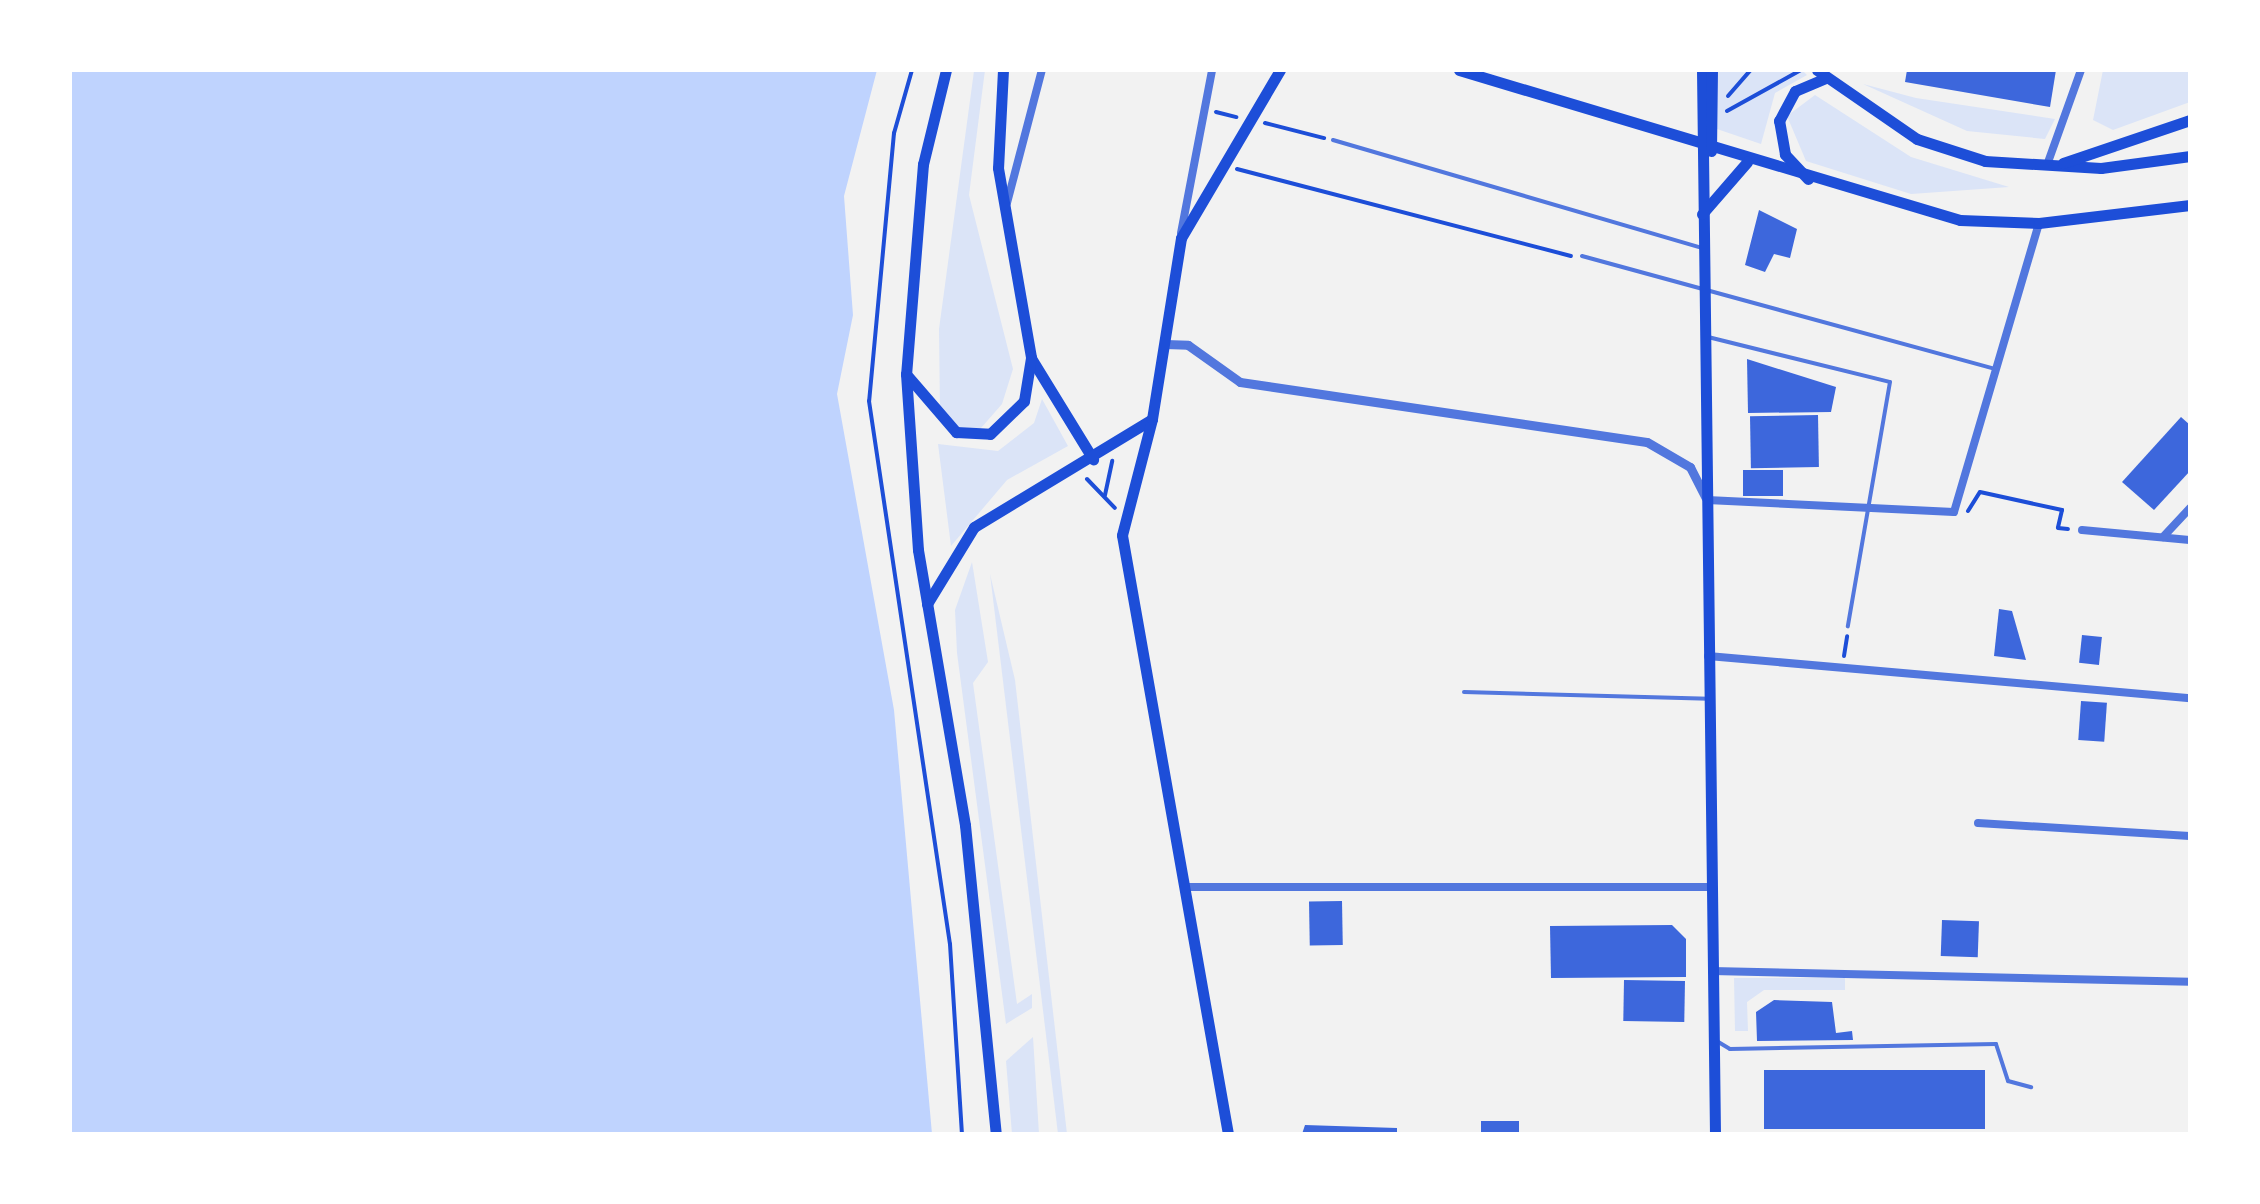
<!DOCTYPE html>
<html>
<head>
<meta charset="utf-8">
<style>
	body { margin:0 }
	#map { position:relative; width:2260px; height:1204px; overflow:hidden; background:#f2f2f2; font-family:"Exo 2",sans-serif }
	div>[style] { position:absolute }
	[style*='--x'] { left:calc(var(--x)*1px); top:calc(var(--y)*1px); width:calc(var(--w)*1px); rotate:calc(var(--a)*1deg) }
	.green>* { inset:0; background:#dbe4f7 }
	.water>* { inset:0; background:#bfd3fe }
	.building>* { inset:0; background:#3d67dc; transform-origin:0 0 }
	.path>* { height:4px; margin:-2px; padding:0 2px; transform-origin:2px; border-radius:2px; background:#1d4ed8 }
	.service>* { height:4px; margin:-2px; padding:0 2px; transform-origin:2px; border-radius:2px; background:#5277de }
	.minor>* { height:8px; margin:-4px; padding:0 4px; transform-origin:4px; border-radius:4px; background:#5277de }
	.tertiary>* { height:9px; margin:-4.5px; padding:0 4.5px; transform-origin:4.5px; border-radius:4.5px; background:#5277de }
	.primary>* { height:11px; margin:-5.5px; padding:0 5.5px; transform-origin:5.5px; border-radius:5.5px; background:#1d4ed8 }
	span { translate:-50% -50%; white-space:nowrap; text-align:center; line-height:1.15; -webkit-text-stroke:8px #fff; paint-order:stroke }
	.frame { position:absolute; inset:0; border:72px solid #fff; pointer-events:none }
</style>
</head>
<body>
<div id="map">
	<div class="green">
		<i style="clip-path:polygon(985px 70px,969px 195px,1013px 369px,1002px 404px,981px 428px,961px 428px,940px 411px,939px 329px,974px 71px)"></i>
		<i style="clip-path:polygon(1715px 70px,1802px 70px,1807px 75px,1775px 93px,1761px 144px,1714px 128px)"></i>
		<i style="clip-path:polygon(2103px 70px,2190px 70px,2190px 102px,2113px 130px,2093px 120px)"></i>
		<i style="clip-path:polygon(1863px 84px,1916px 98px,2055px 119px,2045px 139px,1967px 131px)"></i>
		<i style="clip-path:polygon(1815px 95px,1911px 157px,2009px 187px,1911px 194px,1806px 161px,1787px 116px)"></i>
		<i style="clip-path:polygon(1042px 399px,1068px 446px,1007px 480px,951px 546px,938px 444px,998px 451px,1034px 423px)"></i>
		<i style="clip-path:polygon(972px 562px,988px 662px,973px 683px,1017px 1004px,1032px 994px,1032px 1008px,1006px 1024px,957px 653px,955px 610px)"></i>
		<i style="clip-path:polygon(990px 574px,1015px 680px,1067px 1134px,1058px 1134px)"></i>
		<i style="clip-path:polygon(1734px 978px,1845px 978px,1845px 990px,1764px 990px,1747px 1002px,1748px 1031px,1735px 1031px)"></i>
		<i style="clip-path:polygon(1033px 1037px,1039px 1134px,1012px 1134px,1006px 1061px)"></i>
	</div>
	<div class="water">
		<i style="clip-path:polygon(70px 70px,877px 70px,844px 196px,853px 315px,837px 394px,894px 710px,932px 1134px,70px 1134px)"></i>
	</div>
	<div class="building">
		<i style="clip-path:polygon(1907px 70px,2056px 70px,2050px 107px,1905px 82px)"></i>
		<i style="clip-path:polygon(1759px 210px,1797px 229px,1790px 258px,1774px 254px,1765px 272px,1745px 265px)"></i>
		<i style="clip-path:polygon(1747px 359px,1836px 387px,1831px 412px,1748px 413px)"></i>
		<i style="left:1818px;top:415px;width:52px;height:68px;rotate:89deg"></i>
		<i style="clip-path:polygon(2181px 417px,2190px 425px,2190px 471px,2154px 510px,2122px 482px)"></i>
		<i style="left:1783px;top:470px;width:26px;height:40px;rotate:90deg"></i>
		<i style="clip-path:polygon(1999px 609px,2012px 611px,2026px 660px,1994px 656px)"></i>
		<i style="left:2082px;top:635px;width:20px;height:28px;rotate:6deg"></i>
		<i style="left:2081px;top:701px;width:26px;height:39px;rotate:4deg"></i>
		<i style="left:1342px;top:901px;width:44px;height:33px;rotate:89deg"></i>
		<i style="left:1942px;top:920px;width:37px;height:36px;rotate:2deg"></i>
		<i style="clip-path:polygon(1672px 925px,1686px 939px,1686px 977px,1551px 978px,1550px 926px)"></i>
		<i style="left:1624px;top:980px;width:61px;height:41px;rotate:1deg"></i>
		<i style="clip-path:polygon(1774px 1000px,1832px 1002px,1836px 1033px,1852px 1031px,1853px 1040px,1757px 1041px,1756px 1012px)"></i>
		<i style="left:1985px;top:1070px;width:59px;height:221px;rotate:90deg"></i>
		<i style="left:1481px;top:1121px;width:38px;height:13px"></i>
		<i style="clip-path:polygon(1305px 1125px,1397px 1128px,1397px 1134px,1302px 1134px)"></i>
	</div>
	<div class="path">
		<i style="--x:912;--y:70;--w:66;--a:105.9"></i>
		<i style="--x:894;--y:133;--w:269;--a:95.3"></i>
		<i style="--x:869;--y:401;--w:549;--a:81.52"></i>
		<i style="--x:950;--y:944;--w:190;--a:86.4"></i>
		<i style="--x:1728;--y:96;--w:35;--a:-49"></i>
		<i style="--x:1727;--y:111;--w:85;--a:-29"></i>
		<i style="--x:1216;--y:112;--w:21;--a:14"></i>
		<i style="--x:1265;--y:123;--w:61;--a:14.3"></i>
		<i style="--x:1237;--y:169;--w:345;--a:14.6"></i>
		<i style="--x:1087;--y:479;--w:40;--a:46"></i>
		<i style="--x:1105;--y:495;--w:35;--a:-78"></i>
		<i style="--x:1968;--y:511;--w:22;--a:-58"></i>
		<i style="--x:1980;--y:492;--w:84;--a:12.4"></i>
		<i style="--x:2062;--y:510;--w:18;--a:103"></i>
		<i style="--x:2058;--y:528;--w:10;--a:6"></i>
		<i style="--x:1844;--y:656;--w:20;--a:-81"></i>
	</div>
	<div class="service">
		<i style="--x:1333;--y:140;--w:385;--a:16.3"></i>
		<i style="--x:1582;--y:256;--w:428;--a:15.3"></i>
		<i style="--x:1708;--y:337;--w:187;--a:13.9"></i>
		<i style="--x:1890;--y:382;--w:248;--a:99.8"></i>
		<i style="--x:1464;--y:692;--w:245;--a:1.6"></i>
		<i style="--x:1715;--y:1040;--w:17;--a:31"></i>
		<i style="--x:1730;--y:1049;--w:266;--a:-1.1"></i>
		<i style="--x:1996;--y:1044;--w:39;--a:72"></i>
		<i style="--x:2008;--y:1081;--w:24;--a:15"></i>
	</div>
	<div class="minor">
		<i style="--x:2047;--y:165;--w:101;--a:-70.3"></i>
		<i style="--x:1007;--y:203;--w:138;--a:-75.3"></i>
		<i style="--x:1181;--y:233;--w:166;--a:-79.2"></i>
		<i style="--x:1707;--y:500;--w:247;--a:2.8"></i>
		<i style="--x:1954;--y:512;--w:301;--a:-73.6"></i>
		<i style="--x:2082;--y:530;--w:108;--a:5.3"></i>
		<i style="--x:2163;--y:537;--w:40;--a:-47"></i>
		<i style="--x:1708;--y:656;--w:484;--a:5"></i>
		<i style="--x:1978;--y:823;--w:212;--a:3.5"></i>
		<i style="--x:1185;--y:887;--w:526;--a:0"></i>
		<i style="--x:1712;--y:971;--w:478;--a:1.3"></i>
	</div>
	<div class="tertiary">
		<i style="--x:1165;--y:344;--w:23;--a:2"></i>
		<i style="--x:1188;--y:345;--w:64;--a:35.4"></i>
		<i style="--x:1240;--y:382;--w:411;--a:8.4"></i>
		<i style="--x:1647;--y:442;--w:50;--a:30.2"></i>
		<i style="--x:1690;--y:467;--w:34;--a:63"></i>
	</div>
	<div class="primary">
		<i style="--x:946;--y:70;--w:97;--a:103.7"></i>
		<i style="--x:923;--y:164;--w:211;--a:94.6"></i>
		<i style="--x:906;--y:374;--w:176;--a:86.1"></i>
		<i style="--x:918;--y:550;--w:279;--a:80.3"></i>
		<i style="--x:965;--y:825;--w:311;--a:84.3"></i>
		<i style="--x:1003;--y:70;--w:98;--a:92.9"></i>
		<i style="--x:998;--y:168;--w:193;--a:80.1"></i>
		<i style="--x:1031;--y:358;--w:119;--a:58.5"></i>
		<i style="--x:1459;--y:70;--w:523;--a:16.67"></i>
		<i style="--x:1960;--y:220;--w:79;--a:2.2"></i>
		<i style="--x:2039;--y:223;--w:152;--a:-6.8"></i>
		<i style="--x:1702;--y:70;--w:1064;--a:89.3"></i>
		<i style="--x:1817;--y:70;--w:121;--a:34.6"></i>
		<i style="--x:1917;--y:139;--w:71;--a:17.9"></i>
		<i style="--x:1985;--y:161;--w:116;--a:3.5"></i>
		<i style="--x:2101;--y:168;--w:90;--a:-7.7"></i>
		<i style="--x:1711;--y:151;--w:81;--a:-89.3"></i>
		<i style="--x:2063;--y:163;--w:134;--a:-18.7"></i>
		<i style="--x:1808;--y:179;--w:34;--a:-133"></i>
		<i style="--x:1785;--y:154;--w:34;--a:-100"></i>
		<i style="--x:1779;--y:121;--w:34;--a:-62"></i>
		<i style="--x:1795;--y:91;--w:34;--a:-23"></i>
		<i style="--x:1702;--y:214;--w:69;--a:-49.1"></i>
		<i style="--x:906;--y:374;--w:77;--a:49.2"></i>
		<i style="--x:956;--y:432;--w:34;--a:3"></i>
		<i style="--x:990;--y:434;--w:47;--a:-44.1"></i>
		<i style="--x:1024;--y:401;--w:44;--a:-80.8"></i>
		<i style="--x:927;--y:604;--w:90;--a:-58.6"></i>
		<i style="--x:974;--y:527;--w:208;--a:-31.2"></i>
		<i style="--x:1228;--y:1134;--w:608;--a:-100.04"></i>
		<i style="--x:1122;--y:535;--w:120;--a:-75.5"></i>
		<i style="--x:1152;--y:419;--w:183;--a:-80.9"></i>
		<i style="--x:1181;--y:238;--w:195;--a:-59.5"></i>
	</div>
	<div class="frame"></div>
</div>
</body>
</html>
